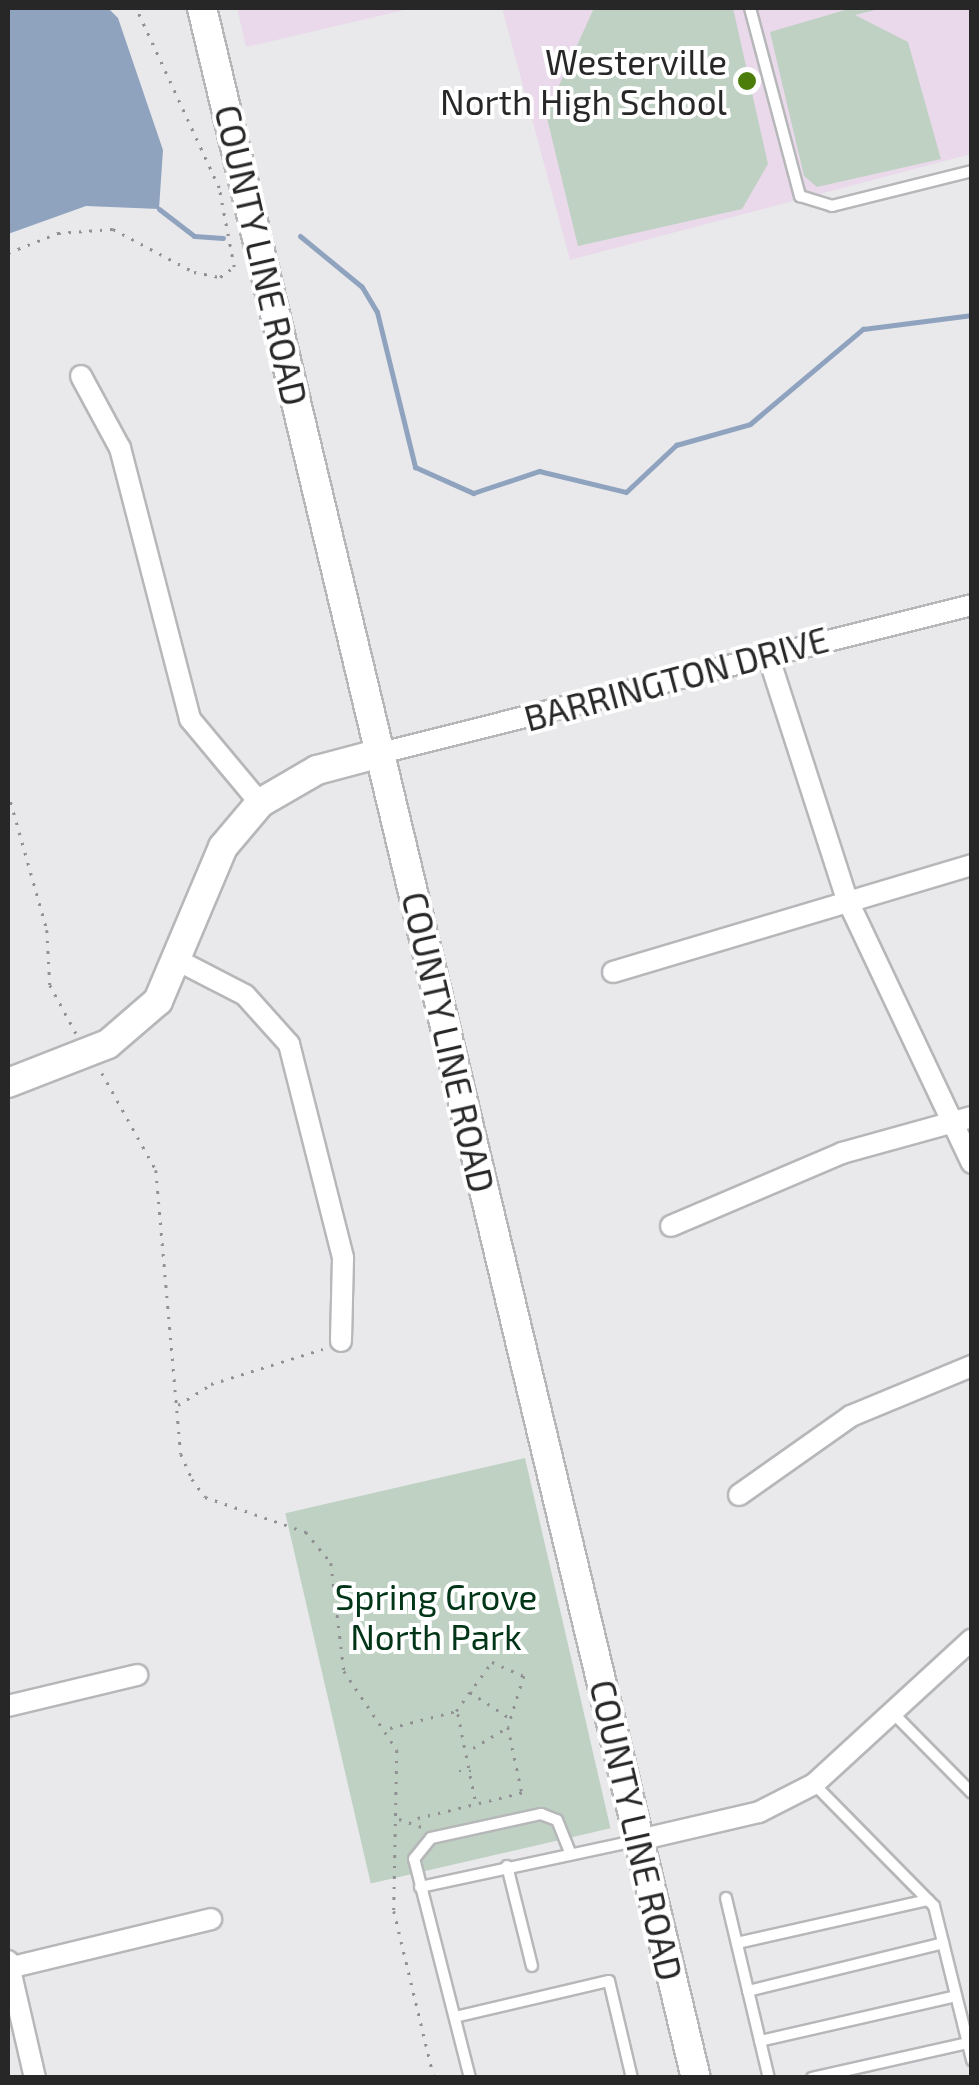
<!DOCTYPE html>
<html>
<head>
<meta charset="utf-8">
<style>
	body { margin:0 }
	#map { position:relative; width:979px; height:2085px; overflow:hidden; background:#e9e9ec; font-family:"Exo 2",sans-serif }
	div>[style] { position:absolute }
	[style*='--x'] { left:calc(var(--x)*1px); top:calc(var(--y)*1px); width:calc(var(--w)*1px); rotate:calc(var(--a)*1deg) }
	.education>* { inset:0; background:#ead9ea }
	.green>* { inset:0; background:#bed1c3; transform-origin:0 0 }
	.water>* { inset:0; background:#8fa3bf }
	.stream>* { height:5px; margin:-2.5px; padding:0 2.5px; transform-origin:2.5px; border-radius:2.5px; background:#8fa3bf }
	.path>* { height:2.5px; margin-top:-1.25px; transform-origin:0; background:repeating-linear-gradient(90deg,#919193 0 2.5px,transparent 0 10.5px) }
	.roads { filter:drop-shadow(2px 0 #b6b7b9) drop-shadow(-2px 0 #b6b7b9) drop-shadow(0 2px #b6b7b9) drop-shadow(0 -2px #b6b7b9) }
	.lane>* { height:10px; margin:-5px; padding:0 5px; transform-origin:5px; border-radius:5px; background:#fff }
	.street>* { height:20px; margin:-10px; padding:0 10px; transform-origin:10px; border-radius:10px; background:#fff }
	.secondary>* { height:28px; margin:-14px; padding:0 14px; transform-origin:14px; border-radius:14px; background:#fff }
	.dots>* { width:28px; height:28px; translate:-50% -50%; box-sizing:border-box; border:5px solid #fff; border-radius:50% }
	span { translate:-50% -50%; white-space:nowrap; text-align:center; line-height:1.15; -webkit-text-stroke:8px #fff; paint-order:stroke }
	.poi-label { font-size:35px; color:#272728 }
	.right { translate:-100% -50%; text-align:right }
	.street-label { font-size:35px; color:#272728 }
	.park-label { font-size:35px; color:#003517 }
	.frame { position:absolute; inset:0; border:10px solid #272728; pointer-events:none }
</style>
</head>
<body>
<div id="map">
	<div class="education">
		<i style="clip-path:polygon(237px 8px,413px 8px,246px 47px)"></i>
		<i style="clip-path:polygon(502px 8px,971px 8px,971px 154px,570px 260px)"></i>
	</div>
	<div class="green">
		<i style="clip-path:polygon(594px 8px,733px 8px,768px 164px,742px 209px,578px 246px,546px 114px)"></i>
		<i style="clip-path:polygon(852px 8px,883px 8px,855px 15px,908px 42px,941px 159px,817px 187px,804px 176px,770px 32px)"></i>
		<i style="left:525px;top:1458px;width:380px;height:246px;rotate:77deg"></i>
	</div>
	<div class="water">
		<i style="clip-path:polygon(8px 8px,108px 8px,118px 18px,163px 150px,159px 209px,86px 206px,8px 234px)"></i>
	</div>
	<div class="stream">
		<i style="--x:159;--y:209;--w:44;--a:37.6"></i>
		<i style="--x:194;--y:236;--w:29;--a:4"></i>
		<i style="--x:300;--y:236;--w:80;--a:39.4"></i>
		<i style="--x:362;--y:287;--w:29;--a:59"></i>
		<i style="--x:377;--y:312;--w:160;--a:76.2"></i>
		<i style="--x:415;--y:467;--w:64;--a:24.1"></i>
		<i style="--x:473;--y:493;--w:70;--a:-18.4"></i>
		<i style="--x:539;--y:471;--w:89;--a:13.6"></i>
		<i style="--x:626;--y:492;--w:69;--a:-43.2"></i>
		<i style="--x:676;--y:445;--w:77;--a:-15.8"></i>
		<i style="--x:750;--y:424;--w:148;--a:-40.1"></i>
		<i style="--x:863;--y:329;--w:110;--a:-7.3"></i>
	</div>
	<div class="path">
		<i style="--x:8;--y:253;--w:54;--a:-21.8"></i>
		<i style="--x:58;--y:233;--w:55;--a:-4.2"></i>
		<i style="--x:113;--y:229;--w:92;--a:28"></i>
		<i style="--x:194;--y:272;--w:26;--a:11"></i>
		<i style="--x:220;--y:277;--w:17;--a:-36"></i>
		<i style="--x:234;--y:267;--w:80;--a:-100.8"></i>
		<i style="--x:219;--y:188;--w:198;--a:-114.8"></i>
		<i style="--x:8;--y:792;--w:143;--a:74.2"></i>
		<i style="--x:47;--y:930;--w:55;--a:86.9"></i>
		<i style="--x:50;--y:985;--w:55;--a:61.6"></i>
		<i style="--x:102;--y:1073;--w:111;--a:60.9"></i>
		<i style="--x:156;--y:1170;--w:285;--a:85"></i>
		<i style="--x:181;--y:1454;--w:27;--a:66"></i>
		<i style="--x:192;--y:1479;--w:22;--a:54"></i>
		<i style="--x:205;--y:1497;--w:107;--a:19.1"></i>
		<i style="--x:306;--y:1532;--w:40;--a:51"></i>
		<i style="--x:331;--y:1563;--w:109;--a:83.1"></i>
		<i style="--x:344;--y:1671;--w:95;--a:56.1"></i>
		<i style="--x:397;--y:1750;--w:161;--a:91.1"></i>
		<i style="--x:394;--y:1911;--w:172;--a:76.5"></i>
		<i style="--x:178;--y:1405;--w:39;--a:-32"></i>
		<i style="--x:211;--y:1384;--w:117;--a:-17.4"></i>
		<i style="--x:470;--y:1692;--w:45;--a:33.3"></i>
		<i style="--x:458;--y:1714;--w:91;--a:78.6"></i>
		<i style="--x:390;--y:1728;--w:68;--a:-14.4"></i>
		<i style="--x:456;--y:1711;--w:61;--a:-53.7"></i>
		<i style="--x:492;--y:1662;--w:35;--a:24"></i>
		<i style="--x:524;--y:1676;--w:53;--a:107.4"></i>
		<i style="--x:508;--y:1727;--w:67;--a:78"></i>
		<i style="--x:522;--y:1793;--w:109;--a:166.2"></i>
		<i style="--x:473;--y:1748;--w:41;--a:-31"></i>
		<i style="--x:459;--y:1771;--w:12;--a:0"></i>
		<i style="--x:399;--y:1819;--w:24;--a:19"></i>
	</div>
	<div class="roads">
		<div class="lane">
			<i style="--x:750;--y:8;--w:195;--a:75.1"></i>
			<i style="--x:800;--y:196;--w:34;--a:17"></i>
			<i style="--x:832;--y:206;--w:144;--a:-14"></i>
			<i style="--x:893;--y:1713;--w:112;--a:45.4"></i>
			<i style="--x:815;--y:1785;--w:170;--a:45.5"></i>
			<i style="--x:934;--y:1906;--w:159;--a:76.1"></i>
			<i style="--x:507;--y:1866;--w:103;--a:76"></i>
			<i style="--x:420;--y:1887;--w:224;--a:-12.1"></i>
			<i style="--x:726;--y:1898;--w:185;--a:76.6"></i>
			<i style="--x:737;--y:1943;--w:196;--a:-12.7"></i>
			<i style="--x:748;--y:1991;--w:201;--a:-13.8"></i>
			<i style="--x:455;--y:2017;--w:158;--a:-13.2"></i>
			<i style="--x:609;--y:1981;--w:100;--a:76.7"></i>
			<i style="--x:760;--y:2041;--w:201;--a:-12.9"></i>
			<i style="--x:470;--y:2078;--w:226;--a:-104.3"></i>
			<i style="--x:414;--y:1859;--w:27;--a:-51"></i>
			<i style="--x:431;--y:1838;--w:113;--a:-12.3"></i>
			<i style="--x:541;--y:1814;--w:17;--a:21"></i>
			<i style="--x:557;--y:1820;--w:37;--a:68"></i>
			<i style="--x:812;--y:2078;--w:159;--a:-12.7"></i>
		</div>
		<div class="street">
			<i style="--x:81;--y:376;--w:82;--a:61.6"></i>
			<i style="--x:120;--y:448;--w:280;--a:75.5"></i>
			<i style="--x:190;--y:719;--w:109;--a:50.2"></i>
			<i style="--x:768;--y:655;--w:254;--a:72.1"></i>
			<i style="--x:846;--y:897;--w:294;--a:64.7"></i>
			<i style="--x:381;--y:753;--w:609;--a:-14.06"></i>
			<i style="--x:179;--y:961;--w:74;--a:27.3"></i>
			<i style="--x:245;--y:995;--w:66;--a:48.1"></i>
			<i style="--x:289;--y:1044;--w:221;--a:75.8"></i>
			<i style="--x:343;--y:1258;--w:83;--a:91.4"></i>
			<i style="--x:613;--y:972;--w:375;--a:-16.6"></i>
			<i style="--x:671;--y:1226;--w:186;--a:-23.1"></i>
			<i style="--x:842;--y:1153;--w:135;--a:-15.5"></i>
			<i style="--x:739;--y:1495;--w:137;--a:-35.2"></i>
			<i style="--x:851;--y:1416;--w:131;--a:-22.5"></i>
			<i style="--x:8;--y:1706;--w:133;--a:-13.5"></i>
			<i style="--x:639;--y:1840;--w:123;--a:-13.1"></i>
			<i style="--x:759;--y:1812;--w:62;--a:-27"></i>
			<i style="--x:814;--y:1784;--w:214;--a:-42.5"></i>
			<i style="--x:8;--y:1961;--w:120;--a:77"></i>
			<i style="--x:9;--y:1968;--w:208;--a:-13.6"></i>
		</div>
		<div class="secondary">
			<i style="--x:202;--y:8;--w:2128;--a:76.58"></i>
			<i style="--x:8;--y:1083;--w:107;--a:-21.3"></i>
			<i style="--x:108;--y:1044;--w:66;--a:-40.7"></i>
			<i style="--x:158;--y:1001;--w:167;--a:-67.1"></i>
			<i style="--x:223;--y:847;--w:57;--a:-49.9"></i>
			<i style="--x:260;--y:803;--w:66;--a:-30.1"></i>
			<i style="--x:317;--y:770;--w:66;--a:-14.9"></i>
		</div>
	</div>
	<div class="dots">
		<i style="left:747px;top:81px;background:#4c7d0b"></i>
	</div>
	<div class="poi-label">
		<span class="right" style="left:727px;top:81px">Westerville<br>North High School</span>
	</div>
	<div class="street-label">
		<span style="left:262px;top:255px;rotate:77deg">COUNTY LINE ROAD</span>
		<span style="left:676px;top:678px;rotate:-15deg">BARRINGTON DRIVE</span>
		<span style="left:449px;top:1042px;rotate:77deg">COUNTY LINE ROAD</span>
		<span style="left:637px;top:1830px;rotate:77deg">COUNTY LINE ROAD</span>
	</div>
	<div class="park-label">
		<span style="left:436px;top:1616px">Spring Grove<br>North Park</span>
	</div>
	<div class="frame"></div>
</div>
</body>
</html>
